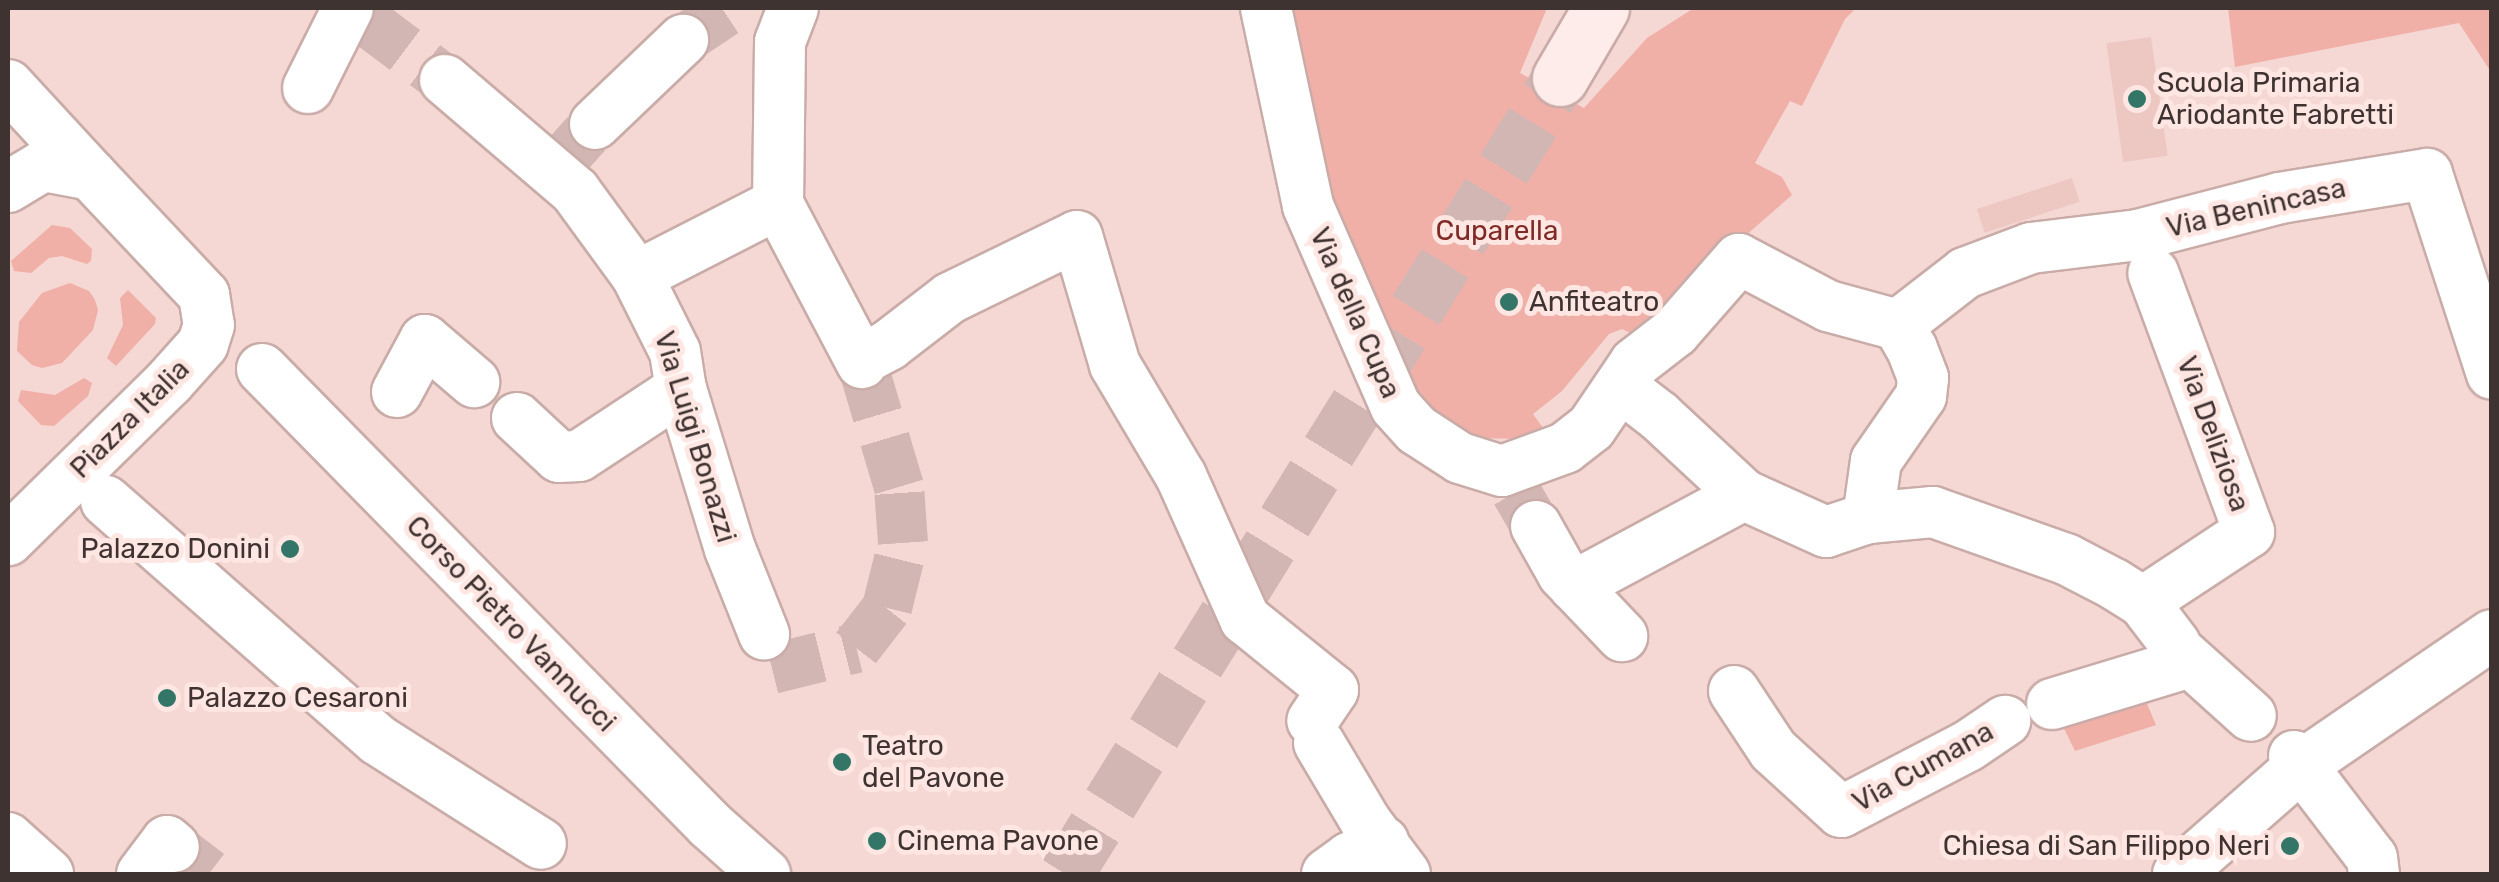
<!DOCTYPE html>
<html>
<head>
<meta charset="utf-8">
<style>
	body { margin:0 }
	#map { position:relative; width:2499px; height:882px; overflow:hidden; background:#f5d7d3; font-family:Rubik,sans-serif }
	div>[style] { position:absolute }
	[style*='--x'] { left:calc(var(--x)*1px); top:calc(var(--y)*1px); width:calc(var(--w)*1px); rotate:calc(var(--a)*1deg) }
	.built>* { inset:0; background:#edc8c3; transform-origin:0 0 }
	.green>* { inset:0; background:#f0afa7 }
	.street-tunnel>* { height:50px; margin-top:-25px; transform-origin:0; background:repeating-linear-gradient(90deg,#d1b6b3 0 50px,transparent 0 75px) }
	.secondary-tunnel>* { height:55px; margin-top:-27.5px; transform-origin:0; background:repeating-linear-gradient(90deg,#d1b6b3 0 55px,transparent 0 83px) }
	.roads { filter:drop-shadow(2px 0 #c9aca8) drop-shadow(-2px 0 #c9aca8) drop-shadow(0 2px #c9aca8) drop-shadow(0 -2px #c9aca8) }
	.street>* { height:50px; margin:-25px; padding:0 25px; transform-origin:25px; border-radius:25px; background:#fff }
	.secondary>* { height:55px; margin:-27.5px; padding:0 27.5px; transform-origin:27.5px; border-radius:27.5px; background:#fdece9 }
	.dots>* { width:28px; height:28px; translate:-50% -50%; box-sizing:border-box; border:5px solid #fee6e2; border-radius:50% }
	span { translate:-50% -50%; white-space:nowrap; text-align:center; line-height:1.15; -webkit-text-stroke:10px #fee6e2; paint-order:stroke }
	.poi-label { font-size:28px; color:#3f3332 }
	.left { translate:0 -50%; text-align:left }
	.right { translate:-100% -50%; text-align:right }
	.street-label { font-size:28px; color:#3f3332 }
	.park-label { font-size:28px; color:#802a26 }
	.frame { position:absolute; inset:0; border:10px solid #3f3332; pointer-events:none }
</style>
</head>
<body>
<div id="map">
	<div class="built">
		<i style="left:2151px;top:37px;width:120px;height:45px;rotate:82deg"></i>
		<i style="left:2072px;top:178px;width:25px;height:100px;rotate:72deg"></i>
	</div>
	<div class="green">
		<i style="clip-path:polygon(1273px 8px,1547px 8px,1520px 73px,1584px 108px,1647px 38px,1694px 8px,1856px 8px,1845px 19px,1802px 106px,1790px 101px,1755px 163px,1782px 177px,1792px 195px,1633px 334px,1622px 329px,1609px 334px,1562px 391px,1533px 414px,1546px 432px,1521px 439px,1475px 438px,1444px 427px,1422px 409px,1370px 326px)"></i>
		<i style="clip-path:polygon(2228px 8px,2491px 8px,2491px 72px,2459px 23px,2235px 67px)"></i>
		<i style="clip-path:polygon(52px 225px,70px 228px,92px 249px,91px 261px,87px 264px,62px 256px,49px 258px,31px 273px,14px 271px,11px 261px)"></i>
		<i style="clip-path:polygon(70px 283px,89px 291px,95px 300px,98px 310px,93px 330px,62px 363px,42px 368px,32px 365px,17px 351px,19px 322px,42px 293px)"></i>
		<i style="clip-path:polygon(128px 290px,156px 318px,155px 324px,116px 366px,107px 358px,123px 325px,120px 298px)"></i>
		<i style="clip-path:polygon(84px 378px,92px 383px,88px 396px,54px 426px,41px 425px,18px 401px,21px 390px,55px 395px)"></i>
		<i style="clip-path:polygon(2140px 687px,2156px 725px,2075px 751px,2055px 710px)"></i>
	</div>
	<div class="street-tunnel">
		<i style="--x:365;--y:20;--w:100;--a:36.9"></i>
		<i style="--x:683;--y:40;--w:58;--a:-33.7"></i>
		<i style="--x:553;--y:171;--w:63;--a:-48.2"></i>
		<i style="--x:1516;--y:492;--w:39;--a:60"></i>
		<i style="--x:772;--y:669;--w:87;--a:-14"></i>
		<i style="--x:856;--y:648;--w:51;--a:-52.2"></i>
		<i style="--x:887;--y:608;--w:67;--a:-76.2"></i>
		<i style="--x:903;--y:543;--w:56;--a:-94.1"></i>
		<i style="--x:899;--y:487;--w:129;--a:-106.6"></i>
		<i style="--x:174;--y:847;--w:44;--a:37.6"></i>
	</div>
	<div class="secondary-tunnel">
		<i style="--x:1066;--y:874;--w:937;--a:-58.18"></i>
	</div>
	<div class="roads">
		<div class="street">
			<i style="--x:793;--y:8;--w:36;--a:111"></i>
			<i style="--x:780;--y:42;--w:162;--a:90.7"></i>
			<i style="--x:778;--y:204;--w:180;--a:62.2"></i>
			<i style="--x:1266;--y:8;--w:202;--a:78"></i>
			<i style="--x:1308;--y:206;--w:219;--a:66.4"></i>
			<i style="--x:1396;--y:407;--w:31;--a:48"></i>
			<i style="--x:1417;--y:430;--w:51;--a:33.1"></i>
			<i style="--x:1460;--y:458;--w:44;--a:17.2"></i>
			<i style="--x:1502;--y:471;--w:67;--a:-20.1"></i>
			<i style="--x:1565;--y:448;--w:33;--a:-38"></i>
			<i style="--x:1591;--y:428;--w:78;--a:-55.9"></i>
			<i style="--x:1635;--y:363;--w:51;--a:-37.8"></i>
			<i style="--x:1675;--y:332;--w:97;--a:-48.8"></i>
			<i style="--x:1739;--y:259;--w:101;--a:27.8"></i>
			<i style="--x:1828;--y:306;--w:73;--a:15.2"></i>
			<i style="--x:1898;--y:325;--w:28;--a:60"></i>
			<i style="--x:1912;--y:349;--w:31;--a:69"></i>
			<i style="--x:1923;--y:378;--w:18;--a:96"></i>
			<i style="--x:1921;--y:396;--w:79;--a:124.7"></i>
			<i style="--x:1876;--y:461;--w:58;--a:98"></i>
			<i style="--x:445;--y:80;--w:171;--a:40.5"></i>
			<i style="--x:575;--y:191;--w:105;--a:53.9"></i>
			<i style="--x:637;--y:276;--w:85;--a:63.4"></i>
			<i style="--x:675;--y:352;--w:37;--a:81"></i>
			<i style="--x:681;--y:389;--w:167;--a:73"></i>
			<i style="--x:730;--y:549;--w:92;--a:68.2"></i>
			<i style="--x:8;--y:85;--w:122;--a:47.3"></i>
			<i style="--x:308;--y:88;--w:89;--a:-63.4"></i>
			<i style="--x:595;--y:124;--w:122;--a:-43.7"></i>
			<i style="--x:8;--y:187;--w:41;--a:-31"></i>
			<i style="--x:43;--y:166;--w:49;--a:10.6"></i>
			<i style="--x:91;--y:175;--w:165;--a:46.7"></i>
			<i style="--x:204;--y:295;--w:30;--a:81"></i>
			<i style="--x:209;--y:325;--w:20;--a:108"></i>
			<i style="--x:203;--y:344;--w:51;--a:131.8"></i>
			<i style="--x:169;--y:382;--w:226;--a:135.5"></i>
			<i style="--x:637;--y:276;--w:158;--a:-27.1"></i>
			<i style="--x:1898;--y:325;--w:85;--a:-37.8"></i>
			<i style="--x:1965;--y:273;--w:71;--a:-20.7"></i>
			<i style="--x:2031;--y:248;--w:108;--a:-6.9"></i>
			<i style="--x:2138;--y:235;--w:147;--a:-14.6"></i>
			<i style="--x:2280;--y:198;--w:149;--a:-9.3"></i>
			<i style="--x:2427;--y:174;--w:210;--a:72"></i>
			<i style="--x:861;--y:360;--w:32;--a:-28"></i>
			<i style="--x:889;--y:345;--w:77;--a:-37.6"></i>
			<i style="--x:950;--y:298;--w:141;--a:-26"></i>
			<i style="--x:1077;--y:236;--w:134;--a:73.6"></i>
			<i style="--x:1115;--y:365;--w:129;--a:59.3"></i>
			<i style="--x:1181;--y:476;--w:157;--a:65.9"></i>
			<i style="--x:1245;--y:619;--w:113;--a:38.9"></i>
			<i style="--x:1333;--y:690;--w:37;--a:124"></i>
			<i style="--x:262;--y:369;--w:639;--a:45.51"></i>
			<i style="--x:710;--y:825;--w:74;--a:41.7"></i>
			<i style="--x:1620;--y:386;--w:49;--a:37.6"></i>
			<i style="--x:1659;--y:416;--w:116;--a:42.9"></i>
			<i style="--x:1744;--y:495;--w:90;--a:24.3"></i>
			<i style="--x:1826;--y:532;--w:44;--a:-18.4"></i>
			<i style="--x:1868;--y:518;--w:65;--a:-5.3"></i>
			<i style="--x:1933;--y:512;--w:141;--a:19.5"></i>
			<i style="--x:2066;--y:559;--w:54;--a:27.5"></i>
			<i style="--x:2114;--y:584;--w:34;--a:32"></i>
			<i style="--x:2143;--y:602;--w:53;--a:52.7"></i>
			<i style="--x:397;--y:392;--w:59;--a:-61.7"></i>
			<i style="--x:425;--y:340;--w:65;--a:40.6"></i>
			<i style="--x:517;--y:418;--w:57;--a:42.9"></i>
			<i style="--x:559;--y:457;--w:20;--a:-3"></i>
			<i style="--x:579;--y:456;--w:122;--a:-33.3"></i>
			<i style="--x:106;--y:501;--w:362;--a:41.3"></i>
			<i style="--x:378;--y:740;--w:193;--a:32.5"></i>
			<i style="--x:1536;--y:526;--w:55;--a:60.6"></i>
			<i style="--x:1563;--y:574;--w:86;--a:46.4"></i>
			<i style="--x:1574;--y:586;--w:193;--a:-28.2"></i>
			<i style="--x:2143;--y:602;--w:127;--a:-33.4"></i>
			<i style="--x:2249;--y:532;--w:276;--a:-110.3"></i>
			<i style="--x:2183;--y:655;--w:91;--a:41.9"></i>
			<i style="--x:1734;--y:691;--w:71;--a:56.5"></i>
			<i style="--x:1773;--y:750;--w:92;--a:42.4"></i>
			<i style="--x:1841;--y:812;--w:143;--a:-27.5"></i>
			<i style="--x:1968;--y:746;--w:45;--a:-34"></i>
			<i style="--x:2052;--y:704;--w:144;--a:-16.9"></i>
			<i style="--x:1319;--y:743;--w:92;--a:59.3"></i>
			<i style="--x:1366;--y:822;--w:65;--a:53.1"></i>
			<i style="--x:2294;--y:756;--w:128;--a:52.6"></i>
			<i style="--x:2372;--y:858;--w:16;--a:83"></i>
			<i style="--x:8;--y:838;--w:54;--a:42"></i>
			<i style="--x:142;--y:874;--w:41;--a:-52.9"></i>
			<i style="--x:167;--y:841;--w:9;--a:41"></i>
			<i style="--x:1327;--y:874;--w:27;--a:-36"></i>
			<i style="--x:1349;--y:858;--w:38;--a:-25"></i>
			<i style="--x:2178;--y:874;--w:165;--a:-41.3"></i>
			<i style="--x:2302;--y:765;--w:230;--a:-34.4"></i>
		</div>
		<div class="secondary">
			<i style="--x:1560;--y:78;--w:81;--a:-59.6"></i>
		</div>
	</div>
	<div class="dots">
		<i style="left:2137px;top:99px;background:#337667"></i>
		<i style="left:1509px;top:302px;background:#337667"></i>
		<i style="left:290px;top:549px;background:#337667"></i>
		<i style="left:167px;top:698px;background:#337667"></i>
		<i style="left:842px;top:762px;background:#337667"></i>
		<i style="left:877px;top:841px;background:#337667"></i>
		<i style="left:2290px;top:846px;background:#337667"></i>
	</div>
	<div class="poi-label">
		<span class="left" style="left:2157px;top:99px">Scuola Primaria<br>Ariodante Fabretti</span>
		<span class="left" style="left:1529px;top:302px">Anfiteatro</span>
		<span class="right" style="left:270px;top:549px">Palazzo Donini</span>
		<span class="left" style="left:187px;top:698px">Palazzo Cesaroni</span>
		<span class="left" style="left:862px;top:762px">Teatro<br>del Pavone</span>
		<span class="left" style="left:897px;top:841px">Cinema Pavone</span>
		<span class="right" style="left:2270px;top:846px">Chiesa di San Filippo Neri</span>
	</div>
	<div class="street-label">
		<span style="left:2256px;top:208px;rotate:-13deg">Via Benincasa</span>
		<span style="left:1355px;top:313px;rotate:66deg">Via della Cupa</span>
		<span style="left:130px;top:419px;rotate:-45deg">Piazza Italia</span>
		<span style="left:2213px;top:434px;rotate:70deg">Via Deliziosa</span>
		<span style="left:695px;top:437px;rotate:73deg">Via Luigi Bonazzi</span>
		<span style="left:511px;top:624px;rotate:46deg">Corso Pietro Vannucci</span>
		<span style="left:1923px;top:767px;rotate:-29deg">Via Cumana</span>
	</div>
	<div class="park-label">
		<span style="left:1497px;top:231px">Cuparella</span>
	</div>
	<div class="frame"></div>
</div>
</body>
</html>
